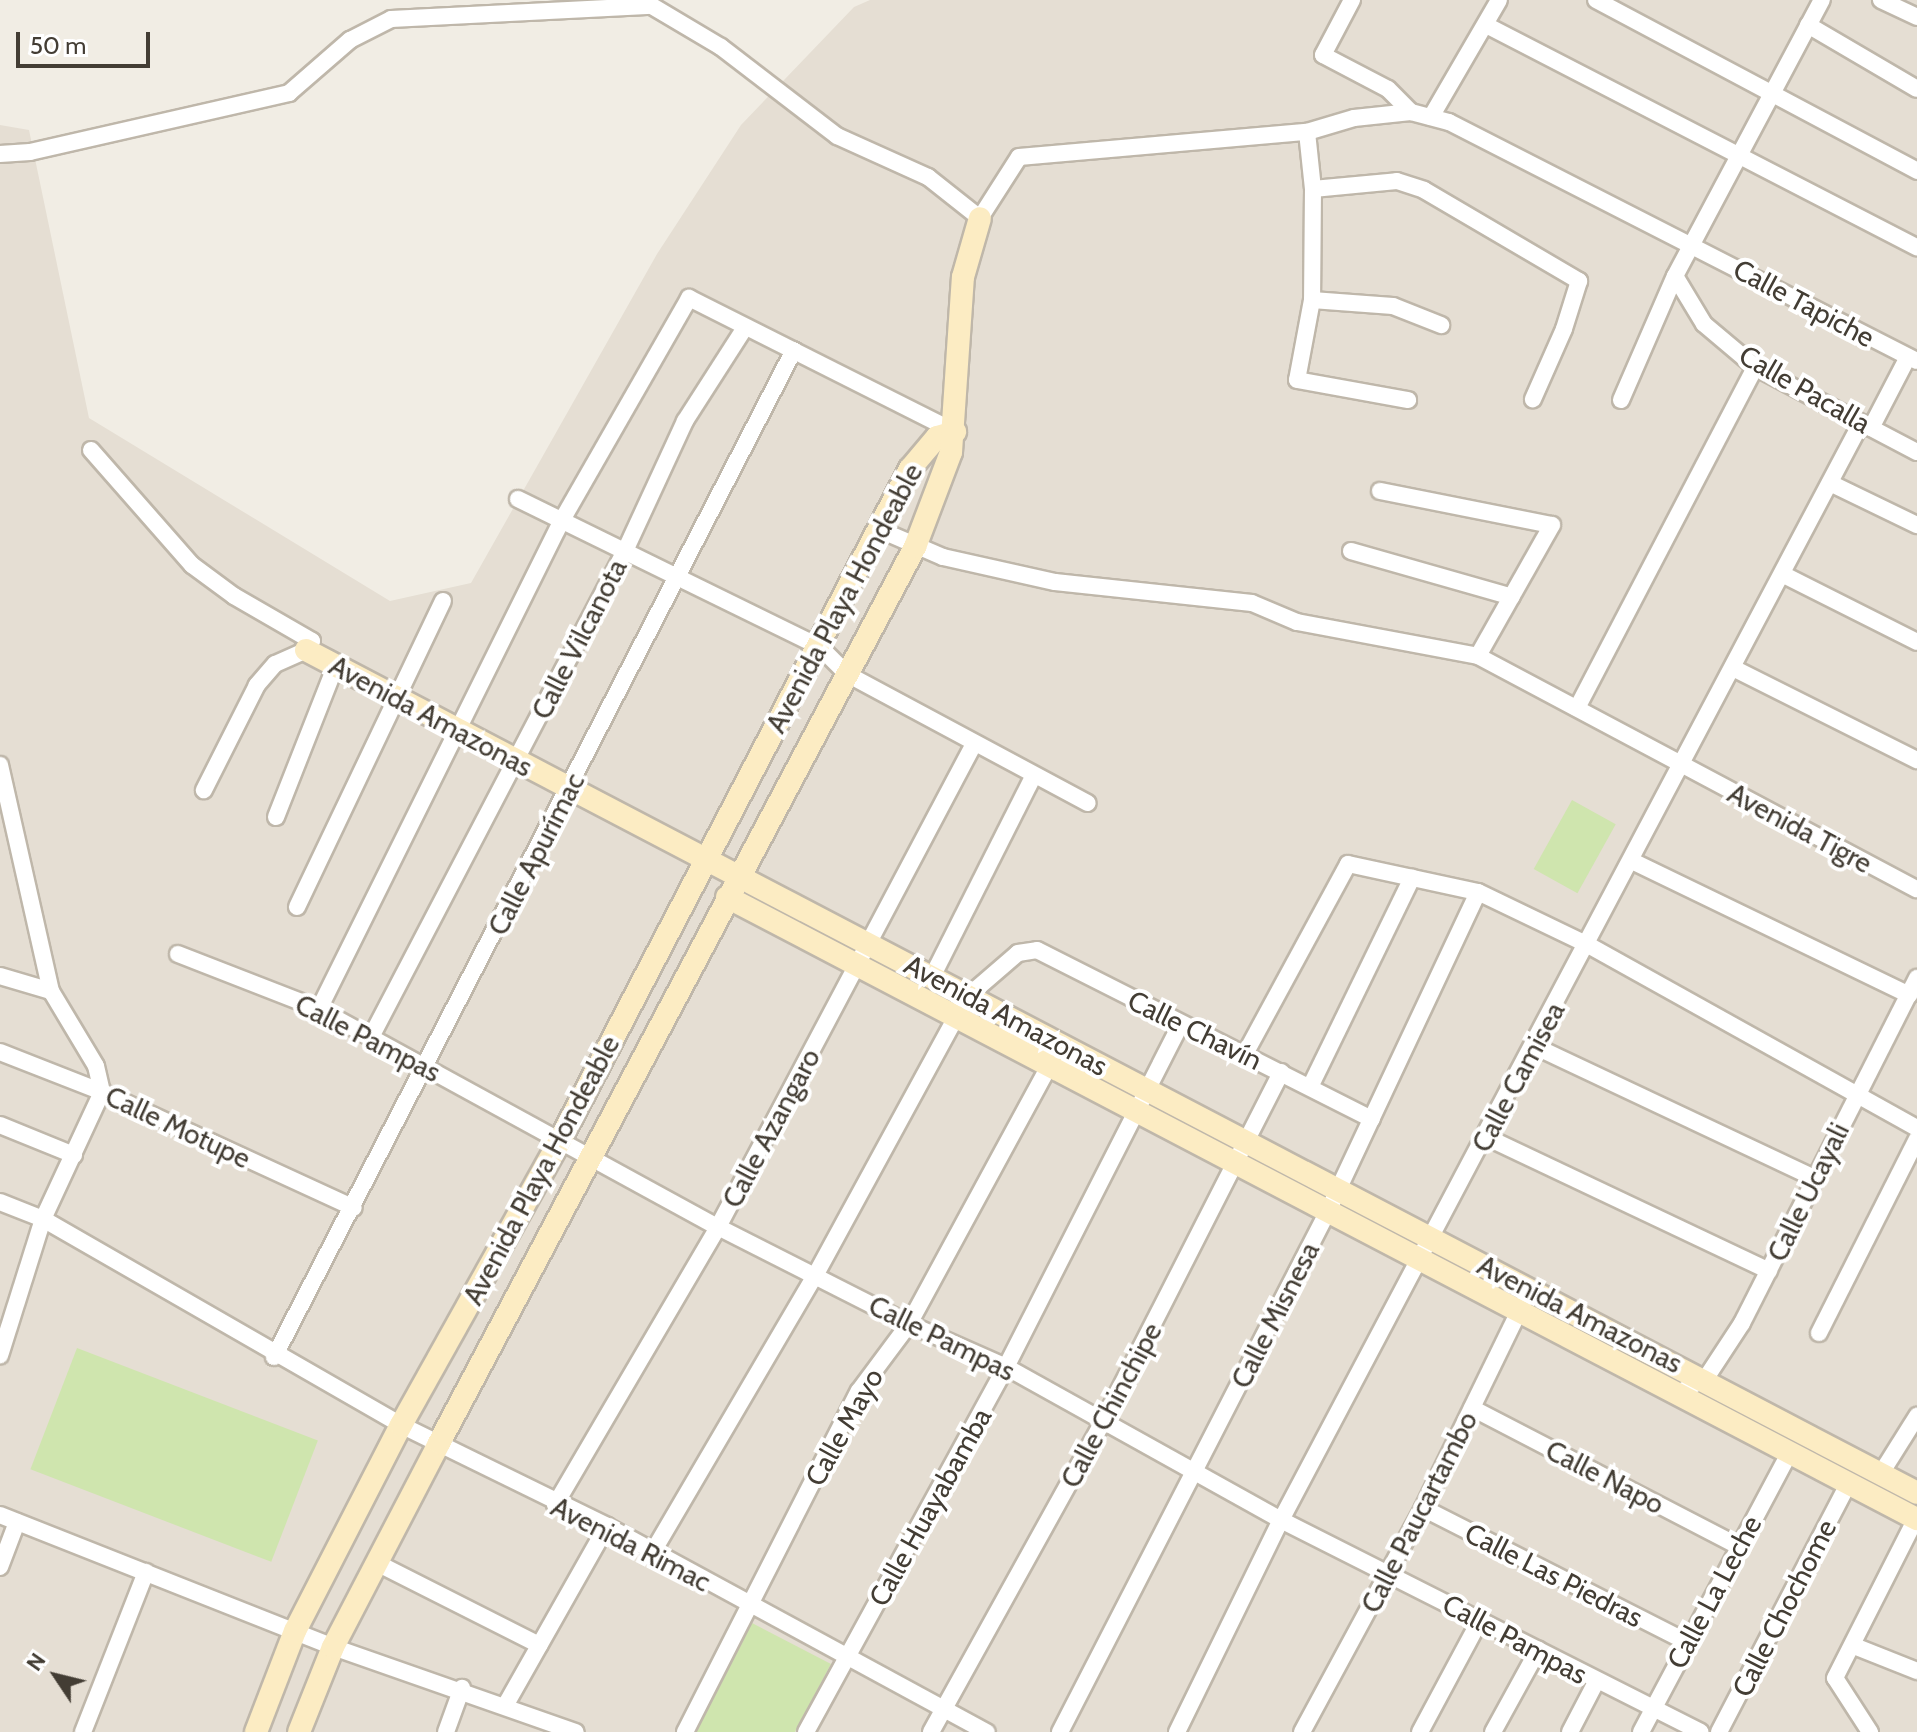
<!DOCTYPE html>
<html>
<head>
<meta charset="utf-8">
<style>
	body { margin:0 }
	#map { position:relative; width:1917px; height:1732px; overflow:hidden; background:#f1ede4; font-family:Cabin,sans-serif }
	div>[style] { position:absolute }
	[style*='--x'] { left:calc(var(--x)*1px); top:calc(var(--y)*1px); width:calc(var(--w)*1px); rotate:calc(var(--a)*1deg) }
	.residential>* { inset:0; background:#e5ded3 }
	.green>* { inset:0; background:#cfe5ae; transform-origin:0 0 }
	.roads { filter:drop-shadow(2px 0 #bfb7aa) drop-shadow(-2px 0 #bfb7aa) drop-shadow(0 2px #bfb7aa) drop-shadow(0 -2px #bfb7aa) }
	.street>* { height:16px; margin:-8px; padding:0 8px; transform-origin:8px; border-radius:8px; background:#fff }
	.secondary>* { height:22px; margin:-11px; padding:0 11px; transform-origin:11px; border-radius:11px; background:#fcecc3 }
	span { translate:-50% -50%; white-space:nowrap; text-align:center; line-height:1.15; -webkit-text-stroke:8px #fff; paint-order:stroke }
	.street-label { font-size:28px; color:#433d34 }
	.north { position:absolute; left:16px; top:1636px; width:80px; height:80px; -webkit-text-stroke:6px #fff; paint-order:stroke; rotate:305deg; font-size:22px; font-weight:700; line-height:32px; text-align:center; color:#433d34 }
	.north::after { content:''; display:block; margin:auto; width:28px; height:36px; background:#433d34; clip-path:polygon(50% 0,100% 100%,50% 72%,0 100%) }
	.scale { position:absolute; left:16px; top:32px; width:134px; height:36px; box-sizing:border-box; border:4px solid #433d34; border-top:0; padding-left:10px; font-size:24px; line-height:28px; white-space:nowrap; color:#433d34; -webkit-text-stroke:6px #fff; paint-order:stroke }
</style>
</head>
<body>
<div id="map">
	<div class="residential">
		<i style="clip-path:polygon(870px 0,1917px 0,1917px 1732px,0 1732px,0 125px,29px 130px,89px 418px,390px 601px,471px 583px,657px 254px,741px 125px,854px 7px)"></i>
	</div>
	<div class="green">
		<i style="left:1572px;top:800px;width:50px;height:79px;rotate:29deg"></i>
		<i style="left:77px;top:1348px;width:258px;height:130px;rotate:21deg"></i>
		<i style="clip-path:polygon(752px 1623px,831px 1664px,795px 1732px,691px 1732px)"></i>
	</div>
	<div class="roads">
		<div class="street">
			<i style="--x:1352;--y:0;--w:62;--a:117.8"></i>
			<i style="--x:1323;--y:55;--w:73;--a:27.6"></i>
			<i style="--x:1388;--y:89;--w:33;--a:45"></i>
			<i style="--x:1596;--y:0;--w:364;--a:28"></i>
			<i style="--x:1881;--y:0;--w:40;--a:25"></i>
			<i style="--x:1486;--y:25;--w:485;--a:27.3"></i>
			<i style="--x:1808;--y:25;--w:126;--a:30.4"></i>
			<i style="--x:1431;--y:117;--w:135;--a:-59.8"></i>
			<i style="--x:1307;--y:132;--w:57;--a:84"></i>
			<i style="--x:1313;--y:189;--w:111;--a:90.5"></i>
			<i style="--x:1312;--y:300;--w:81;--a:100.6"></i>
			<i style="--x:1297;--y:380;--w:113;--a:10.2"></i>
			<i style="--x:0;--y:154;--w:30;--a:-4"></i>
			<i style="--x:30;--y:152;--w:266;--a:-12.8"></i>
			<i style="--x:289;--y:93;--w:81;--a:-41"></i>
			<i style="--x:350;--y:40;--w:46;--a:-27.1"></i>
			<i style="--x:391;--y:19;--w:261;--a:-2.9"></i>
			<i style="--x:652;--y:6;--w:80;--a:30.7"></i>
			<i style="--x:721;--y:47;--w:146;--a:37.5"></i>
			<i style="--x:837;--y:136;--w:100;--a:24.3"></i>
			<i style="--x:928;--y:177;--w:66;--a:38.3"></i>
			<i style="--x:980;--y:218;--w:72;--a:-57.4"></i>
			<i style="--x:1019;--y:157;--w:289;--a:-5"></i>
			<i style="--x:1307;--y:132;--w:49;--a:-16.6"></i>
			<i style="--x:1354;--y:118;--w:57;--a:-6"></i>
			<i style="--x:1411;--y:112;--w:39;--a:15"></i>
			<i style="--x:1449;--y:122;--w:525;--a:27.05"></i>
			<i style="--x:1313;--y:189;--w:84;--a:-5.4"></i>
			<i style="--x:1397;--y:181;--w:28;--a:18"></i>
			<i style="--x:1424;--y:190;--w:180;--a:30.4"></i>
			<i style="--x:1579;--y:281;--w:50;--a:107.4"></i>
			<i style="--x:1564;--y:329;--w:77;--a:113.9"></i>
			<i style="--x:1675;--y:276;--w:56;--a:58.9"></i>
			<i style="--x:1704;--y:324;--w:67;--a:40.1"></i>
			<i style="--x:1755;--y:367;--w:183;--a:27.7"></i>
			<i style="--x:1312;--y:300;--w:81;--a:4.2"></i>
			<i style="--x:1393;--y:306;--w:52;--a:21.6"></i>
			<i style="--x:1621;--y:400;--w:135;--a:-66.5"></i>
			<i style="--x:1675;--y:276;--w:313;--a:-62"></i>
			<i style="--x:1871;--y:428;--w:80;--a:-62.5"></i>
			<i style="--x:91;--y:450;--w:153;--a:48.7"></i>
			<i style="--x:192;--y:565;--w:52;--a:36.4"></i>
			<i style="--x:234;--y:596;--w:90;--a:30"></i>
			<i style="--x:312;--y:641;--w:9;--a:111"></i>
			<i style="--x:309;--y:649;--w:37;--a:156"></i>
			<i style="--x:275;--y:664;--w:28;--a:131"></i>
			<i style="--x:257;--y:685;--w:118;--a:116.8"></i>
			<i style="--x:1830;--y:483;--w:97;--a:25.8"></i>
			<i style="--x:1380;--y:491;--w:175;--a:11.2"></i>
			<i style="--x:1552;--y:525;--w:150;--a:119.5"></i>
			<i style="--x:518;--y:499;--w:336;--a:26.1"></i>
			<i style="--x:820;--y:647;--w:38;--a:45"></i>
			<i style="--x:847;--y:674;--w:273;--a:28.2"></i>
			<i style="--x:878;--y:529;--w:71;--a:23.3"></i>
			<i style="--x:943;--y:557;--w:115;--a:12.6"></i>
			<i style="--x:1055;--y:582;--w:198;--a:6.1"></i>
			<i style="--x:1252;--y:603;--w:49;--a:22.9"></i>
			<i style="--x:1297;--y:622;--w:184;--a:10.6"></i>
			<i style="--x:1478;--y:656;--w:497;--a:28"></i>
			<i style="--x:1351;--y:551;--w:167;--a:15.9"></i>
			<i style="--x:1782;--y:574;--w:151;--a:26.7"></i>
			<i style="--x:1733;--y:668;--w:206;--a:26.6"></i>
			<i style="--x:1577;--y:708;--w:385;--a:-62.4"></i>
			<i style="--x:0;--y:765;--w:232;--a:77.3"></i>
			<i style="--x:51;--y:991;--w:87;--a:59"></i>
			<i style="--x:96;--y:1066;--w:27;--a:77"></i>
			<i style="--x:102;--y:1092;--w:140;--a:114.9"></i>
			<i style="--x:43;--y:1219;--w:143;--a:107.5"></i>
			<i style="--x:276;--y:817;--w:163;--a:-68.5"></i>
			<i style="--x:1632;--y:861;--w:308;--a:25.8"></i>
			<i style="--x:297;--y:907;--w:339;--a:-64.5"></i>
			<i style="--x:178;--y:954;--w:151;--a:21.3"></i>
			<i style="--x:319;--y:1009;--w:455;--a:28.7"></i>
			<i style="--x:718;--y:1227;--w:214;--a:26.9"></i>
			<i style="--x:909;--y:1324;--w:106;--a:23.9"></i>
			<i style="--x:1006;--y:1367;--w:315;--a:29.1"></i>
			<i style="--x:1281;--y:1520;--w:470;--a:26.8"></i>
			<i style="--x:0;--y:976;--w:53;--a:16.4"></i>
			<i style="--x:932;--y:977;--w:224;--a:-63.2"></i>
			<i style="--x:319;--y:1009;--w:546;--a:-63.58"></i>
			<i style="--x:562;--y:520;--w:256;--a:-60.2"></i>
			<i style="--x:689;--y:298;--w:298;--a:26.7"></i>
			<i style="--x:371;--y:1037;--w:548;--a:-62.41"></i>
			<i style="--x:625;--y:551;--w:143;--a:-65.2"></i>
			<i style="--x:685;--y:421;--w:109;--a:-57.3"></i>
			<i style="--x:1534;--y:1046;--w:310;--a:25.2"></i>
			<i style="--x:0;--y:1052;--w:110;--a:21.4"></i>
			<i style="--x:102;--y:1092;--w:277;--a:24.7"></i>
			<i style="--x:1245;--y:1054;--w:216;--a:-61.5"></i>
			<i style="--x:1348;--y:864;--w:133;--a:12.2"></i>
			<i style="--x:1478;--y:892;--w:122;--a:25.7"></i>
			<i style="--x:1588;--y:945;--w:376;--a:29.1"></i>
			<i style="--x:1310;--y:1087;--w:233;--a:-64"></i>
			<i style="--x:0;--y:1125;--w:80;--a:22.1"></i>
			<i style="--x:1486;--y:1137;--w:313;--a:25.3"></i>
			<i style="--x:0;--y:1202;--w:46;--a:21.6"></i>
			<i style="--x:43;--y:1219;--w:413;--a:29.9"></i>
			<i style="--x:401;--y:1425;--w:229;--a:26.1"></i>
			<i style="--x:607;--y:1526;--w:432;--a:28.5"></i>
			<i style="--x:1819;--y:1333;--w:217;--a:-63.2"></i>
			<i style="--x:274;--y:1357;--w:1133;--a:-62.69"></i>
			<i style="--x:1682;--y:1391;--w:27;--a:-28"></i>
			<i style="--x:1706;--y:1378;--w:66;--a:-56.8"></i>
			<i style="--x:1742;--y:1323;--w:387;--a:-63.1"></i>
			<i style="--x:1472;--y:1408;--w:300;--a:27.4"></i>
			<i style="--x:1880;--y:1475;--w:70;--a:-57.9"></i>
			<i style="--x:555;--y:1505;--w:322;--a:-59.6"></i>
			<i style="--x:718;--y:1227;--w:547;--a:-62.08"></i>
			<i style="--x:1423;--y:1508;--w:294;--a:26.9"></i>
			<i style="--x:0;--y:1515;--w:358;--a:21.6"></i>
			<i style="--x:333;--y:1647;--w:257;--a:19.3"></i>
			<i style="--x:651;--y:1555;--w:326;--a:-59.6"></i>
			<i style="--x:816;--y:1274;--w:315;--a:-61.4"></i>
			<i style="--x:967;--y:997;--w:67;--a:-40.8"></i>
			<i style="--x:1018;--y:953;--w:19;--a:-9"></i>
			<i style="--x:1037;--y:950;--w:375;--a:26.8"></i>
			<i style="--x:377;--y:1563;--w:182;--a:26.8"></i>
			<i style="--x:0;--y:1567;--w:48;--a:-69.3"></i>
			<i style="--x:1854;--y:1646;--w:68;--a:21.6"></i>
			<i style="--x:505;--y:1706;--w:207;--a:-60.5"></i>
			<i style="--x:83;--y:1732;--w:172;--a:-68.5"></i>
			<i style="--x:446;--y:1732;--w:47;--a:-70"></i>
			<i style="--x:685;--y:1732;--w:383;--a:-63"></i>
			<i style="--x:859;--y:1391;--w:84;--a:-53.3"></i>
			<i style="--x:909;--y:1324;--w:319;--a:-61.5"></i>
			<i style="--x:806;--y:1732;--w:416;--a:-61.3"></i>
			<i style="--x:1006;--y:1367;--w:385;--a:-63"></i>
			<i style="--x:931;--y:1732;--w:352;--a:-61"></i>
			<i style="--x:1102;--y:1424;--w:395;--a:-63"></i>
			<i style="--x:1060;--y:1732;--w:588;--a:-62.78"></i>
			<i style="--x:1329;--y:1209;--w:350;--a:-64.8"></i>
			<i style="--x:1177;--y:1732;--w:236;--a:-63.9"></i>
			<i style="--x:1281;--y:1520;--w:1241;--a:-62.13"></i>
			<i style="--x:1302;--y:1732;--w:255;--a:-61.6"></i>
			<i style="--x:1423;--y:1508;--w:228;--a:-64"></i>
			<i style="--x:1420;--y:1732;--w:127;--a:-61.8"></i>
			<i style="--x:1493;--y:1732;--w:94;--a:-61.2"></i>
			<i style="--x:1570;--y:1732;--w:56;--a:-62.5"></i>
			<i style="--x:1641;--y:1732;--w:315;--a:-62"></i>
			<i style="--x:1719;--y:1732;--w:280;--a:-62.5"></i>
			<i style="--x:1870;--y:1732;--w:64;--a:-122.9"></i>
			<i style="--x:1835;--y:1678;--w:179;--a:-63.1"></i>
		</div>
		<div class="secondary">
			<i style="--x:306;--y:650;--w:1818;--a:27.62"></i>
			<i style="--x:727;--y:897;--w:1343;--a:27.6"></i>
			<i style="--x:256;--y:1732;--w:108;--a:-68.9"></i>
			<i style="--x:295;--y:1631;--w:232;--a:-62.8"></i>
			<i style="--x:401;--y:1425;--w:324;--a:-60.8"></i>
			<i style="--x:559;--y:1142;--w:759;--a:-62.46"></i>
			<i style="--x:910;--y:469;--w:42;--a:-49.8"></i>
			<i style="--x:937;--y:437;--w:19;--a:-16"></i>
			<i style="--x:299;--y:1732;--w:92;--a:-68.2"></i>
			<i style="--x:333;--y:1647;--w:230;--a:-62.5"></i>
			<i style="--x:439;--y:1443;--w:1015;--a:-62.02"></i>
			<i style="--x:915;--y:547;--w:102;--a:-69.2"></i>
			<i style="--x:951;--y:452;--w:175;--a:-86.1"></i>
			<i style="--x:963;--y:277;--w:61;--a:-73.9"></i>
		</div>
	</div>
	<div class="street-label">
		<span style="left:1804px;top:303px;rotate:28deg">Calle Tapiche</span>
		<span style="left:1805px;top:389px;rotate:30deg">Calle Pacalla</span>
		<span style="left:844px;top:598px;rotate:-62deg">Avenida Playa Hondeable</span>
		<span style="left:579px;top:639px;rotate:-63deg">Calle Vilcanota</span>
		<span style="left:431px;top:716px;rotate:28deg">Avenida Amazonas</span>
		<span style="left:1800px;top:828px;rotate:28deg">Avenida Tigre</span>
		<span style="left:536px;top:854px;rotate:-63deg">Calle Apurímac</span>
		<span style="left:1006px;top:1015px;rotate:28deg">Avenida Amazonas</span>
		<span style="left:1195px;top:1030px;rotate:26deg">Calle Chavín</span>
		<span style="left:368px;top:1038px;rotate:27deg">Calle Pampas</span>
		<span style="left:1518px;top:1077px;rotate:-62deg">Calle Camisea</span>
		<span style="left:178px;top:1127px;rotate:25deg">Calle Motupe</span>
		<span style="left:771px;top:1128px;rotate:-62deg">Calle Azangaro</span>
		<span style="left:541px;top:1170px;rotate:-62deg">Avenida Playa Hondeable</span>
		<span style="left:1808px;top:1192px;rotate:-64deg">Calle Ucayali</span>
		<span style="left:1580px;top:1314px;rotate:27deg">Avenida Amazonas</span>
		<span style="left:1275px;top:1315px;rotate:-63deg">Calle Misnesa</span>
		<span style="left:942px;top:1338px;rotate:26deg">Calle Pampas</span>
		<span style="left:1111px;top:1405px;rotate:-62deg">Calle Chinchipe</span>
		<span style="left:844px;top:1427px;rotate:-61deg">Calle Mayo</span>
		<span style="left:1605px;top:1477px;rotate:27deg">Calle Napo</span>
		<span style="left:930px;top:1507px;rotate:-61deg">Calle Huayabamba</span>
		<span style="left:1419px;top:1512px;rotate:-63deg">Calle Paucartambo</span>
		<span style="left:631px;top:1544px;rotate:27deg">Avenida Rimac</span>
		<span style="left:1554px;top:1575px;rotate:27deg">Calle Las Piedras</span>
		<span style="left:1714px;top:1592px;rotate:-62deg">Calle La Leche</span>
		<span style="left:1784px;top:1608px;rotate:-63deg">Calle Chochome</span>
		<span style="left:1515px;top:1639px;rotate:28deg">Calle Pampas</span>
	</div>
	<div class="north">N</div>
	<div class="scale">50 m</div>
</div>
</body>
</html>
